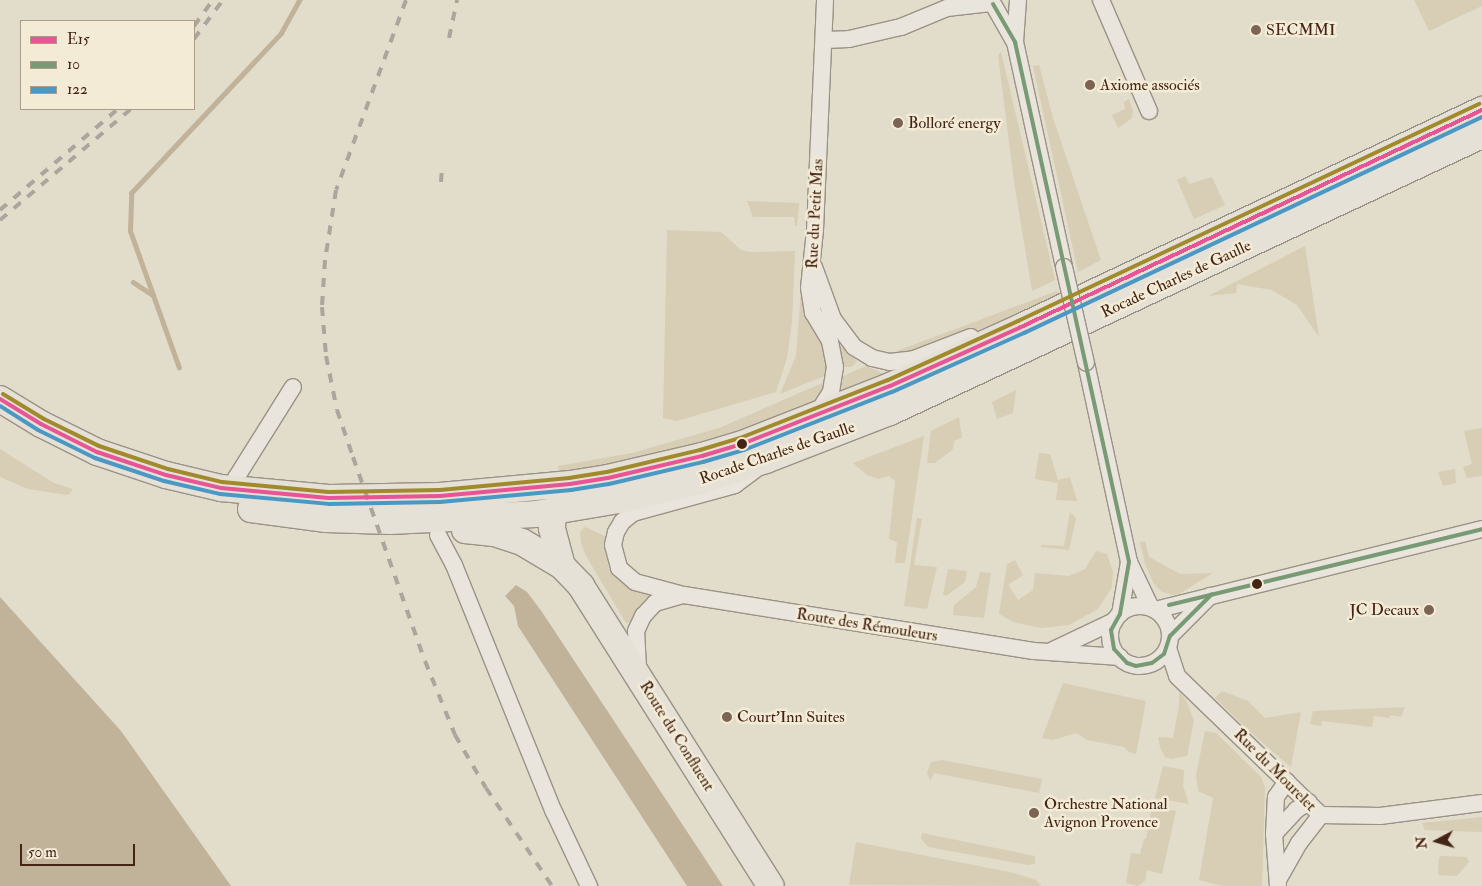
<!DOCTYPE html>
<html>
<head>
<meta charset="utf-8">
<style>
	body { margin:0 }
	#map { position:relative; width:1482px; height:886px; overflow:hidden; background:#e2dcca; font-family:"IM FELL Double Pica",serif }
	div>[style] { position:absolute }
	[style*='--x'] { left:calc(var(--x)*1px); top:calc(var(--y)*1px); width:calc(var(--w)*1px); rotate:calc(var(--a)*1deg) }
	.green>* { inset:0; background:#d8cdb5 }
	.water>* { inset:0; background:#c1b29a }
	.stream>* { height:4.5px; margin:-2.25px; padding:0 2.25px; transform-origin:2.25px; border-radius:2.25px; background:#c1b29a }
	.roads { filter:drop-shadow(1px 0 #9a9286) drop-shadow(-1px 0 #9a9286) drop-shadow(0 1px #9a9286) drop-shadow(0 -1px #9a9286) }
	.minor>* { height:16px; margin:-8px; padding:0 8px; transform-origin:8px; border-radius:8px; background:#e9e5dc }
	.minor>.ring { margin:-8px; padding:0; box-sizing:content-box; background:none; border:16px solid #e9e5dc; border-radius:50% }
	.primary>* { height:26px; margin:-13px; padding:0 13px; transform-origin:13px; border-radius:13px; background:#e5e1d7 }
	.rail>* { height:4px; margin-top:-2px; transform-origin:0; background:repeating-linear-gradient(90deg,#aba59d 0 9px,transparent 0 18px) }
	.bridges { filter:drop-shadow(1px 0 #9a9286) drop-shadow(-1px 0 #9a9286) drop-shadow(0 1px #9a9286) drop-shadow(0 -1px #9a9286) }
	.minor-bridge>* { height:16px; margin:-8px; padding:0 8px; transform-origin:8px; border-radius:8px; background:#e9e5dc }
	.bus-1>* { height:4px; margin:-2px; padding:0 2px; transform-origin:2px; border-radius:2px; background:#e85595 }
	.bus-2>* { height:4px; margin:-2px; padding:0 2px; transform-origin:2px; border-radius:2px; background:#789a74 }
	.bus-3>* { height:4px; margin:-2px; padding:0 2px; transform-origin:2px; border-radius:2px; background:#4b98c4 }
	.bus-4>* { height:4px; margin:-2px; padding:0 2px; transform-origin:2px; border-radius:2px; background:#a18a2c }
	.dots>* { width:14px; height:14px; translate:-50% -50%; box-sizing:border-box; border:2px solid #f3ebd6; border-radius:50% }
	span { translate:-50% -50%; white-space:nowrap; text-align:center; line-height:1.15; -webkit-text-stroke:5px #f3ebd6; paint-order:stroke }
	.poi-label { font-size:16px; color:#432415 }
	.left { translate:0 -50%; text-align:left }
	.right { translate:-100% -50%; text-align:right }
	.street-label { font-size:16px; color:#432415 }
	.legend { position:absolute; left:20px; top:20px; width:175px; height:90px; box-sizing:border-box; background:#f3ebd6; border:1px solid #ad9b89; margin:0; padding:6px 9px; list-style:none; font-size:15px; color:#432415 }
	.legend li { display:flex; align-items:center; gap:10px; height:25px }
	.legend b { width:25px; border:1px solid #ad9b89 }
	.north { position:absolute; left:1412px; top:816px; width:50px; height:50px; -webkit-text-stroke:4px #f3ebd6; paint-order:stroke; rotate:264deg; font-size:14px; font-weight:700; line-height:20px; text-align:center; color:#432415 }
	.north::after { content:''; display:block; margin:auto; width:18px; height:22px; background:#432415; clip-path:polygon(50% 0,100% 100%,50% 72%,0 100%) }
	.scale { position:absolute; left:20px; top:844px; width:115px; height:22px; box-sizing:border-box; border:2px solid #432415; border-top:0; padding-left:6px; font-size:15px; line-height:18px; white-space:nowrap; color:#432415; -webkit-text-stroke:4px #f3ebd6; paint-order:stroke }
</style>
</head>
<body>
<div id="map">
	<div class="green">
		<i style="clip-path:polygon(1414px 0,1482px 0,1482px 6px,1429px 31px)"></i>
		<i style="clip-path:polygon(1001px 52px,1055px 280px,1032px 291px,1014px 182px,998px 55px)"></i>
		<i style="clip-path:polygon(1039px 65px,1053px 118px,1101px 260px,1078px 272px,1033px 66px)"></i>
		<i style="clip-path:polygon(1129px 99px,1133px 111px,1132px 118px,1118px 128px,1112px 115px,1125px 109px,1124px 102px)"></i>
		<i style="clip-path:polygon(1185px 176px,1189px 184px,1212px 177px,1225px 205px,1194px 219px,1177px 180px)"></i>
		<i style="clip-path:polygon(747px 201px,799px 203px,797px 226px,795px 226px,794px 217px,753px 217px)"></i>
		<i style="clip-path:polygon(667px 230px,721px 232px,741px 250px,749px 252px,795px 251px,792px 322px,787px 358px,776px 392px,677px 421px,663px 418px)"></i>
		<i style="clip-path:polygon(1305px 246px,1319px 337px,1297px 305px,1272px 290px,1237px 284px,1236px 293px,1208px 296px)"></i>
		<i style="clip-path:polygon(801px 291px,806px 314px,828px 356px,827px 375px,780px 394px,796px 356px)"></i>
		<i style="clip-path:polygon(1057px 291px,1059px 296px,992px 325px,914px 353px,894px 355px,894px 352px)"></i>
		<i style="clip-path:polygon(843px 347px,857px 361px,852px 367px,843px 367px,840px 349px)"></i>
		<i style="clip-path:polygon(866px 366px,887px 375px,836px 398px,843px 376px)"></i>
		<i style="clip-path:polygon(827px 381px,828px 386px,804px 411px,728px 438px,560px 475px,558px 466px,632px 453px,719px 428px)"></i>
		<i style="clip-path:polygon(1016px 390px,1013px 413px,997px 419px,992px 402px)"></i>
		<i style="clip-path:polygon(959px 417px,962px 438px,954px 441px,953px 449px,935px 463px,927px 463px,931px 431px)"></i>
		<i style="clip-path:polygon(1482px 428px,1482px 476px,1467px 478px,1463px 467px,1472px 464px,1464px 431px)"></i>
		<i style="clip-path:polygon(924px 436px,905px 563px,895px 563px,897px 542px,889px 539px,895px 481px,889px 476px,878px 479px,867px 475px,853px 463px)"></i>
		<i style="clip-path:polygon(0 449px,54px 483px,73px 489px,68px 495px,28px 489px,0 477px)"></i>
		<i style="clip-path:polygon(1039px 453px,1050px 454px,1058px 480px,1070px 477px,1077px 501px,1056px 500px,1058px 483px,1035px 479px)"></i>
		<i style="clip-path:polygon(1455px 469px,1456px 483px,1443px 486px,1438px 472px)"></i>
		<i style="clip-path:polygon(1070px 512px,1076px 518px,1069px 550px,1041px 547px,1041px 545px,1064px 546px)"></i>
		<i style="clip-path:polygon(917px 518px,922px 519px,914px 565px,937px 567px,927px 609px,904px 606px)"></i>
		<i style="clip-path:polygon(585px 527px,607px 537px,605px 549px,609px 568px,620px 580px,632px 589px,657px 593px,633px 623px,626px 623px,586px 556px,581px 543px,580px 532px)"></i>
		<i style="clip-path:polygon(1145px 541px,1149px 557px,1180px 574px,1213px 573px,1179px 594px,1173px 595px,1162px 592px,1154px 584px,1145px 564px,1140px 542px)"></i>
		<i style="clip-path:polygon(1096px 551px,1107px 554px,1113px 572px,1112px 587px,1098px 609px,1069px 625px,1041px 628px,1014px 622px,999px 614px,1007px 564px,1015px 560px,1023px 575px,1008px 585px,1018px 600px,1033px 590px,1035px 573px,1069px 576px,1085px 569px)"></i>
		<i style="clip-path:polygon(948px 569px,967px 571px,965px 582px,946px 596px,943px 594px)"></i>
		<i style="clip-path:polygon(980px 572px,991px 573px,984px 618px,953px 615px,954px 605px,976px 587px)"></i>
		<i style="clip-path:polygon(1063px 683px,1146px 701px,1136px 754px,1129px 752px,1124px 747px,1087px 740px,1076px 733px,1053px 740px,1042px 738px)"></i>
		<i style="clip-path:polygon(1179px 691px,1187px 702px,1194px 721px,1187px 756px,1171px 759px,1165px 757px,1160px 747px,1158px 737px,1173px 738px,1179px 706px)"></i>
		<i style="clip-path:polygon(1222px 691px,1248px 701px,1265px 718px,1301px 712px,1291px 767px,1248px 730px,1215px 698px)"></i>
		<i style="clip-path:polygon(1405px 707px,1401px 717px,1390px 715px,1389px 718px,1374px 716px,1372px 727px,1322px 721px,1321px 726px,1310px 724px,1313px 711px)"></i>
		<i style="clip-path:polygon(1205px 731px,1216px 733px,1261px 777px,1265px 787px,1262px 886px,1222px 886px,1199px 880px,1213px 798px,1198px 791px,1196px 775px)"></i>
		<i style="clip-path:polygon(942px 760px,1042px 779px,1039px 793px,934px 773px,930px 781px,927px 773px,931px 762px)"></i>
		<i style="clip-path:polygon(1163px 766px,1184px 770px,1183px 786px,1189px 804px,1155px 798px)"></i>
		<i style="clip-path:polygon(1152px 806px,1176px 811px,1162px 874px,1147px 870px,1145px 881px,1138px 886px,1126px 883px,1131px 853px,1140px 854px,1144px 839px,1146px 839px)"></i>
		<i style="clip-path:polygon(1482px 817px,1482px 832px,1425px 830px,1422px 823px)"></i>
		<i style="clip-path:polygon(922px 833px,1035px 856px,1035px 864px,1028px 865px,928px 847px,921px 839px)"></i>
		<i style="clip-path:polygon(856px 842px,1014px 873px,1036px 880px,1041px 886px,849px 885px)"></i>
		<i style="clip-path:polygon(1441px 856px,1467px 857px,1469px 862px,1457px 876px,1438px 875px,1439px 858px)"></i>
	</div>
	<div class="water">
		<i style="clip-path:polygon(516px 585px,527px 592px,542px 612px,723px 886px,687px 886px,518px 626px,514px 606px,505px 596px)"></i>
		<i style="clip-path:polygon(0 597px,121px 731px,231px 886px,0 886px)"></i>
	</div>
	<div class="stream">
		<i style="--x:133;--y:282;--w:24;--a:33"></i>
		<i style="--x:179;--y:368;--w:145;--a:-109.7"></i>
		<i style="--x:130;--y:231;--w:38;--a:-88"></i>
		<i style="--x:131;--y:193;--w:219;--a:-46.8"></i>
		<i style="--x:281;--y:33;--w:38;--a:-61"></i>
	</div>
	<div class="roads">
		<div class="minor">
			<i style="--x:1018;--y:0;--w:42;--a:94.1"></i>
			<i style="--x:1015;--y:42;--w:230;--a:77.7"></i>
			<i style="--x:1101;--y:0;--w:121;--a:66.6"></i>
			<i style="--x:993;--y:4;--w:43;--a:60.4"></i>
			<i style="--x:824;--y:40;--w:25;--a:-2"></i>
			<i style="--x:849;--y:39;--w:53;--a:-13"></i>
			<i style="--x:901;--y:27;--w:50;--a:-22.4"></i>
			<i style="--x:947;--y:8;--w:44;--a:-6.5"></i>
			<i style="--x:814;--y:267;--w:55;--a:69.9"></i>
			<i style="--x:833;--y:319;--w:35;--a:53"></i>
			<i style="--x:854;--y:347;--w:21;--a:31"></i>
			<i style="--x:872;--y:358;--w:18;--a:13"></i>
			<i style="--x:890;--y:362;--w:24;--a:-7"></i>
			<i style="--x:914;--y:359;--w:61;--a:-21.1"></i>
			<i style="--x:1086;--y:363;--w:204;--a:77.8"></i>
			<i style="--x:1129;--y:562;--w:51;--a:64.4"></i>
			<i style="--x:816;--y:415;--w:27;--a:-57"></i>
			<i style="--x:831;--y:392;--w:25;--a:-81"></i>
			<i style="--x:835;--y:367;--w:26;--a:-101"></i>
			<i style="--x:830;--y:341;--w:33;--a:-121"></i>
			<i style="--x:813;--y:313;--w:25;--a:-99"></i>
			<i style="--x:809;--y:288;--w:58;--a:-84.1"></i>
			<i style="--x:815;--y:230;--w:230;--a:-87.5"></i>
			<i style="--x:756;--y:469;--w:26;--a:143"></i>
			<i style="--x:735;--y:485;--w:106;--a:164.6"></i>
			<i style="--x:633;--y:513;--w:14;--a:141"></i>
			<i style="--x:622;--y:522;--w:12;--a:121"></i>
			<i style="--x:616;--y:532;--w:13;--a:103"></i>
			<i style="--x:613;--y:545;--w:24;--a:75"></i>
			<i style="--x:619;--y:568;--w:21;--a:41"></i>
			<i style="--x:635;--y:582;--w:51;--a:14.9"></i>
			<i style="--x:684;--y:595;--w:354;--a:9.1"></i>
			<i style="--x:1034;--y:651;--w:86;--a:4"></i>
			<i style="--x:232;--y:490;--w:13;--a:-72"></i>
			<i style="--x:236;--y:478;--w:107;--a:-57.9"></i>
			<i style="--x:438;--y:535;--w:34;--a:62"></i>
			<i style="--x:454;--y:565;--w:266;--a:68"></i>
			<i style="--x:554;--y:812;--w:82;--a:64.7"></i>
			<i class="ring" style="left:1110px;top:606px;width:44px;height:44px"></i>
			<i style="--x:1155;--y:610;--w:337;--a:-13.9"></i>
			<i style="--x:1120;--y:614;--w:53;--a:-80.2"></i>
			<i style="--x:1170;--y:636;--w:57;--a:-45"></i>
			<i style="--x:1168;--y:648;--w:29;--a:72"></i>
			<i style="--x:1177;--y:676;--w:200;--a:44"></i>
			<i style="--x:1321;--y:815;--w:59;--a:1"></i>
			<i style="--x:1380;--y:816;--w:103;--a:-7.3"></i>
			<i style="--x:1053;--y:650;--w:68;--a:-25.4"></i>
			<i style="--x:638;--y:668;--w:37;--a:-93"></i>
			<i style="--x:636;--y:631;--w:17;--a:-65"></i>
			<i style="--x:643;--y:616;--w:18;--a:-47"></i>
			<i style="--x:655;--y:603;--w:26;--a:-16"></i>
			<i style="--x:1274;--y:834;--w:37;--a:-87"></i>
			<i style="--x:1276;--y:797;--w:19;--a:-55"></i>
			<i style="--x:1278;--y:880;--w:43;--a:-60.4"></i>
			<i style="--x:1299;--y:843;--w:36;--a:-52"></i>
			<i style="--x:1278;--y:886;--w:52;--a:-94.4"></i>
			<i style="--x:1274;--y:834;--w:33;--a:-47"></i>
			<i style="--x:1296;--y:810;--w:15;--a:-32"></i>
		</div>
		<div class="primary">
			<i style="--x:0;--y:399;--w:48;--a:31.4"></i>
			<i style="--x:41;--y:424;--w:63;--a:26.6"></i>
			<i style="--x:97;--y:452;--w:73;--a:18.4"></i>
			<i style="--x:166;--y:475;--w:57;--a:13.3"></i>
			<i style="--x:221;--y:488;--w:108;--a:5.3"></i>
			<i style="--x:329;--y:498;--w:111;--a:-1"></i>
			<i style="--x:440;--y:496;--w:131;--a:-5.3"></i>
			<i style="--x:570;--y:484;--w:38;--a:-9"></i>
			<i style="--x:608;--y:478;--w:97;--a:-13.2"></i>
			<i style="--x:702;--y:456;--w:42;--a:-16.7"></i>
			<i style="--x:742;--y:444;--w:159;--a:-21.4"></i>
			<i style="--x:890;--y:386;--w:144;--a:-24.2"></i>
			<i style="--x:1021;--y:327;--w:510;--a:-25.21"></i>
			<i style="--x:251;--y:509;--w:76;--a:7.6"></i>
			<i style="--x:326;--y:519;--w:64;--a:1.8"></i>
			<i style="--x:390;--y:521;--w:146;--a:-2.7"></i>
			<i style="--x:536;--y:514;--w:84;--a:-9.6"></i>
			<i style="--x:619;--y:500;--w:79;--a:-13.2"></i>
			<i style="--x:696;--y:482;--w:73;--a:-17.4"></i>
			<i style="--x:766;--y:460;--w:133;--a:-21.2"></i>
			<i style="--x:890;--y:412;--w:654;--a:-25.08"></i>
			<i style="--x:465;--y:530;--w:29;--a:6"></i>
			<i style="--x:494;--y:533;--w:29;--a:18"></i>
			<i style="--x:522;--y:542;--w:47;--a:31"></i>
			<i style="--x:562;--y:566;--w:28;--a:46"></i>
			<i style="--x:581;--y:586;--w:355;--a:57.7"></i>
			<i style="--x:562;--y:566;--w:39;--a:-105"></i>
			<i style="--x:552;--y:528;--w:17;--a:-87"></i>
			<i style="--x:553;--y:511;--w:16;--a:-43"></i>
		</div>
	</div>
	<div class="rail">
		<i style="--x:406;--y:0;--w:202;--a:110.2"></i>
		<i style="--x:336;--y:190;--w:71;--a:98.9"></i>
		<i style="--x:325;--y:260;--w:47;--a:93.7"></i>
		<i style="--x:322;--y:307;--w:49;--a:85.3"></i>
		<i style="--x:326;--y:356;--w:55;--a:78.5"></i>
		<i style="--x:337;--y:410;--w:50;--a:71.2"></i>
		<i style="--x:353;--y:457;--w:216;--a:70.6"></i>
		<i style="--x:425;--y:661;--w:80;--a:67.9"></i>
		<i style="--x:455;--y:735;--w:61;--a:59.7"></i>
		<i style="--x:486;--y:788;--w:118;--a:56"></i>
		<i style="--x:194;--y:26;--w:32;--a:-54"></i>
		<i style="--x:449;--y:38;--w:39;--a:-78"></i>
		<i style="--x:194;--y:39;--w:49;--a:-53.4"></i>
		<i style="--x:441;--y:182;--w:13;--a:-86"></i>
		<i style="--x:0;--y:210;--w:155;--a:-40.6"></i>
		<i style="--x:0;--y:220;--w:172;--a:-40.3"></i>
	</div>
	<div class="bridges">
		<div class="minor-bridge">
			<i style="--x:1064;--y:267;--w:98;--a:77.1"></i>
		</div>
	</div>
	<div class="bus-1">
		<i style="--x:0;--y:399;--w:48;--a:31.4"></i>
		<i style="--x:41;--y:424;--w:63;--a:26.6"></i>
		<i style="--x:97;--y:452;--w:73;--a:18.4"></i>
		<i style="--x:166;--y:475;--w:57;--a:13.3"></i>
		<i style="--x:221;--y:488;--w:108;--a:5.3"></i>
		<i style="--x:329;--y:498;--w:111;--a:-1"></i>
		<i style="--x:440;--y:496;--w:131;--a:-5.3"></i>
		<i style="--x:570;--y:484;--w:38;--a:-9"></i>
		<i style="--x:608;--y:478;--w:97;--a:-13.2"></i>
		<i style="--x:702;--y:456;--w:42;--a:-16.7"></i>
		<i style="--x:742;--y:444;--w:159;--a:-21.4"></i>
		<i style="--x:890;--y:386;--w:144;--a:-24.2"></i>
		<i style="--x:1021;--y:327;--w:510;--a:-25.21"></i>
	</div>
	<div class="bus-2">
		<i style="--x:993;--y:4;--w:44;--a:59.9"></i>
		<i style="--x:1015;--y:42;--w:532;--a:77.63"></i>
		<i style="--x:1129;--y:562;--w:53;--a:99.8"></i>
		<i style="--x:1120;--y:614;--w:18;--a:119"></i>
		<i style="--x:1111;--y:630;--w:19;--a:81"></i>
		<i style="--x:1114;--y:649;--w:19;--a:47"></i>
		<i style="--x:1127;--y:663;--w:9;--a:18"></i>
		<i style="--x:1136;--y:666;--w:16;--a:-11"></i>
		<i style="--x:1152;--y:663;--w:15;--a:-37"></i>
		<i style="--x:1164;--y:654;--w:19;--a:-72"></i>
		<i style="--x:1170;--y:636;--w:59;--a:-45"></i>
		<i style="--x:1169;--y:605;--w:322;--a:-13.6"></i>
	</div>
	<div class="bus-3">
		<i style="--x:0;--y:406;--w:45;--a:32.3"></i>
		<i style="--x:38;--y:430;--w:64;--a:26.2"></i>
		<i style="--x:95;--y:458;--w:73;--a:18.4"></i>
		<i style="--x:164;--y:481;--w:57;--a:13.1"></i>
		<i style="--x:220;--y:494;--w:109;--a:5.2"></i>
		<i style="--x:329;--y:504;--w:111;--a:-1"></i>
		<i style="--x:440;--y:502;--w:132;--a:-5.2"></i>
		<i style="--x:571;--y:490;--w:38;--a:-9"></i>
		<i style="--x:609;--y:484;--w:97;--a:-13.2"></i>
		<i style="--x:703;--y:462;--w:43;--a:-16.3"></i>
		<i style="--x:744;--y:450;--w:159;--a:-21.4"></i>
		<i style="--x:892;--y:392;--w:145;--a:-24.1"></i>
		<i style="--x:1024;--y:333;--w:506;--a:-25.25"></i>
	</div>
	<div class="bus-4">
		<i style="--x:3;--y:394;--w:48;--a:31.4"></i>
		<i style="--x:44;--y:419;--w:61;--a:26.1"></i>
		<i style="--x:99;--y:446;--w:73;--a:18.4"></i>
		<i style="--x:168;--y:469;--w:56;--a:13.5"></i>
		<i style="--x:222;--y:482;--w:107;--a:5.3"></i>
		<i style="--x:329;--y:492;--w:111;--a:-1"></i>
		<i style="--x:440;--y:490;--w:130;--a:-5.3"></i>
		<i style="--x:569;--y:478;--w:38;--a:-9"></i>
		<i style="--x:607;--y:472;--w:96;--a:-13.3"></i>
		<i style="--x:700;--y:450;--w:42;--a:-16.7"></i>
		<i style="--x:740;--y:438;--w:159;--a:-21.4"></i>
		<i style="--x:888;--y:380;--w:143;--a:-24.4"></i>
		<i style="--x:1018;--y:321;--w:510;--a:-25.21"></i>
	</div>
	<div class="dots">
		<i style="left:1256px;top:30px;background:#7b6454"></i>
		<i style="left:1090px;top:85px;background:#7b6454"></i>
		<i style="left:898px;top:123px;background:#7b6454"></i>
		<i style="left:742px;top:444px;background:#432415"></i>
		<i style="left:1257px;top:584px;background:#432415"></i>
		<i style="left:1429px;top:610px;background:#7b6454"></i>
		<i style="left:727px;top:717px;background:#7b6454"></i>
		<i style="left:1034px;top:813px;background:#7b6454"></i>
	</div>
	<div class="poi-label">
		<span class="left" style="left:1266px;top:30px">SECMMI</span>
		<span class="left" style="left:1100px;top:85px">Axiome associés</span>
		<span class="left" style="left:908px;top:123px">Bolloré energy</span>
		<span class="right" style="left:1419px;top:610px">JC Decaux</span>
		<span class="left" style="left:737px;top:717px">Court'Inn Suites</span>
		<span class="left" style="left:1044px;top:813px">Orchestre National<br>Avignon Provence</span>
	</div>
	<div class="street-label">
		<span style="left:815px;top:214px;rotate:-87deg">Rue du Petit Mas</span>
		<span style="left:1176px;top:279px;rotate:-25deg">Rocade Charles de Gaulle</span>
		<span style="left:777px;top:453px;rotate:-19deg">Rocade Charles de Gaulle</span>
		<span style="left:867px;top:625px;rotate:9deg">Route des Rémouleurs</span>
		<span style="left:677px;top:736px;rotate:58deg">Route du Confluent</span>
		<span style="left:1275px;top:770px;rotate:45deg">Rue du Mourelet</span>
	</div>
	<ul class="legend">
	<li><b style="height:6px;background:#e85595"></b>E15</li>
	<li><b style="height:6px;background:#789a74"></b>10</li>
	<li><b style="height:6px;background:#4b98c4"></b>122</li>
	</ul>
	<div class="north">N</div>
	<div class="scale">50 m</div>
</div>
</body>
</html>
